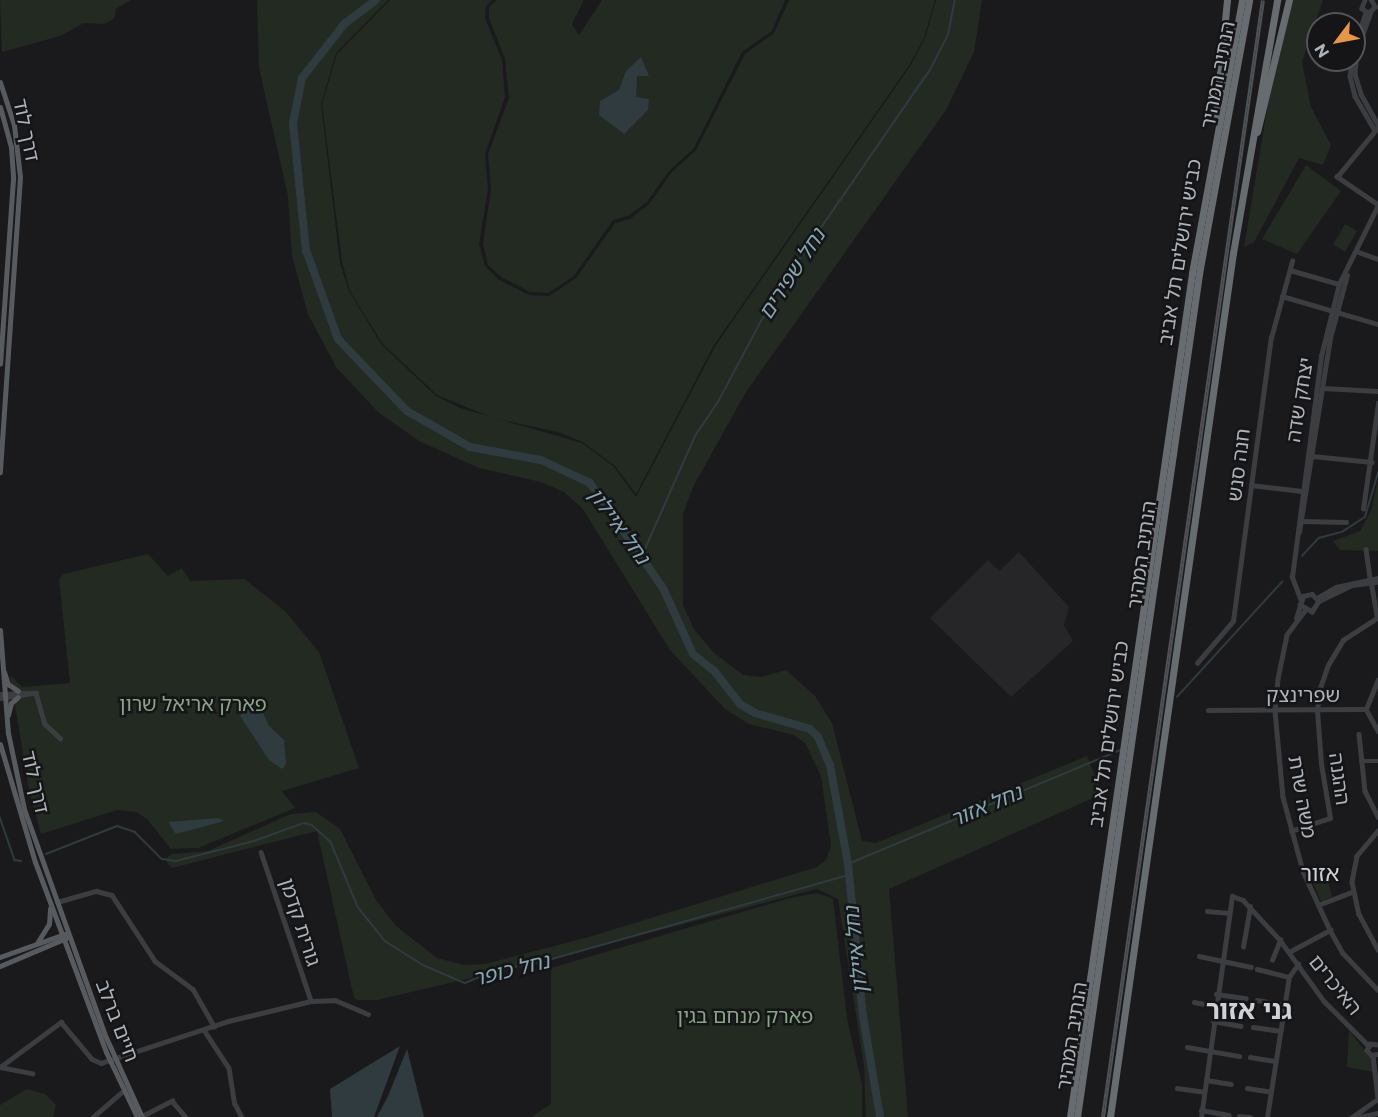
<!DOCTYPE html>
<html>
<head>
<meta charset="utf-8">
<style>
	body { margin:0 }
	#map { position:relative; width:1378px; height:1117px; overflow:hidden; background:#1a1a1c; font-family:Montserrat,"Noto Sans Hebrew",sans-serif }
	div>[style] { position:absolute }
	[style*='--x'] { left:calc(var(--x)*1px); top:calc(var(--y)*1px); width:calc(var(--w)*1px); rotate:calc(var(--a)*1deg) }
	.built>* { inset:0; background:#262629 }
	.green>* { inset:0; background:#222a22; transform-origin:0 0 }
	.water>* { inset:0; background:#303b3f }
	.stream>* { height:1.5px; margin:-0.75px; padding:0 0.75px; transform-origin:0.75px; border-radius:0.75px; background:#303b3f }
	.river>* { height:8px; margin:-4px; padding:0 4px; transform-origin:4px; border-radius:4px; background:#303b3f }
	.minor>* { height:4.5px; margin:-2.25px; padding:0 2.25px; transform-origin:2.25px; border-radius:2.25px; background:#3b3d41 }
	.major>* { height:5px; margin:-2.5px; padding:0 2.5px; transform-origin:2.5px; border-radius:2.5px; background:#575a5f }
	.highway>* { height:7px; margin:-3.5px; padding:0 3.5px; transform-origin:3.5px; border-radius:3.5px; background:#676c71 }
	.rail>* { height:4px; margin-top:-2px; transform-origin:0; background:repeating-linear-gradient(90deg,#151517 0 4.5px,#4e5155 0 9px); box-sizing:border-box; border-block:2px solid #4e5155 }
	span { translate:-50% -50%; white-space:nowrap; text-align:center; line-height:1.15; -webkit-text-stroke:5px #151517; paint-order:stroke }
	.street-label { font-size:20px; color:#adb3ba }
	.park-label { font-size:20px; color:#89a486 }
	.water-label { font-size:21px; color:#87a6b2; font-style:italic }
	.quarter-label { font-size:22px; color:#ced2d7 }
	.district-label { font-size:26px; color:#ced2d7; font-weight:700 }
	.north { position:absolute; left:1306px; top:12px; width:60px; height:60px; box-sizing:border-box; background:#151517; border:2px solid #525458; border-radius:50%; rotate:238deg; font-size:16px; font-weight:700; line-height:24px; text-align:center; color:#adb3ba }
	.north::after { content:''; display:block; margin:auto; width:21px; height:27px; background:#e69648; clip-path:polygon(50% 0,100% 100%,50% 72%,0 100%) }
</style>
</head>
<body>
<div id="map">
	<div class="built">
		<i style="clip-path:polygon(1019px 552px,1069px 607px,1064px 625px,1073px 641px,1011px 697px,930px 618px,988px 560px,999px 571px)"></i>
	</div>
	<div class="green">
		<i style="clip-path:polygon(0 0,131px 0,116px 9px,114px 19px,104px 24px,84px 23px,60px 36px,2px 52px)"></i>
		<i style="clip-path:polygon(257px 0,388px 0,336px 53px,321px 104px,340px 263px,349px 291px,381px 344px,436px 396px,460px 408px,582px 443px,614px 467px,636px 497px,716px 345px,911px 65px,925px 38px,936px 0,982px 0,974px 52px,946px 110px,746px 392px,694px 485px,683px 514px,683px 605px,694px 629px,713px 652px,743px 675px,761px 677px,786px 670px,815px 696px,832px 723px,862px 841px,876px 843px,1087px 756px,1102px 794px,889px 889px,908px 1117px,866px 1117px,864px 1066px,838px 899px,817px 889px,523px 966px,377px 1000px,358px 1000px,354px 998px,317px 831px,172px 868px,168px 864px,166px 858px,172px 854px,208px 851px,291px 814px,316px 812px,340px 829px,376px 900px,396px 926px,437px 958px,464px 965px,485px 964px,589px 937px,817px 867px,826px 860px,831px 846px,821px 776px,805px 743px,794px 735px,749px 724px,725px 709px,670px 650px,583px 509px,564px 492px,541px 482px,479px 468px,419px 441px,378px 412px,336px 367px,308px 314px,292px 256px,288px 196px,259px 68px)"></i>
		<i style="clip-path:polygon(390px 0,492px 0,486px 6px,485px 18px,502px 60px,505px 97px,485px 154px,488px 189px,479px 244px,485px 266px,499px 280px,529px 295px,549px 296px,576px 278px,615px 223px,630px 219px,649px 204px,671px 173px,696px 150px,745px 54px,774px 33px,789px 0,935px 0,924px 38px,910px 64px,714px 345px,636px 494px,615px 466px,583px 442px,558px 432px,493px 418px,437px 395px,382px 343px,350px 291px,342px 262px,322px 104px,337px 54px)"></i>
		<i style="clip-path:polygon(497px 0,584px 0,572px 24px,579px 35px,602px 0,785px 0,772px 31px,742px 52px,694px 148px,669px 171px,647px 202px,628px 216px,613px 220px,574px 276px,548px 293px,530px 292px,501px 277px,488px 265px,483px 244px,491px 189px,488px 154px,509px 98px,505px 59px,489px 18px,489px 7px)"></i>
		<i style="clip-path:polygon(1293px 0,1323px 0,1302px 62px,1311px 107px,1331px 145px,1323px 165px,1299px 158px,1254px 242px,1244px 247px,1273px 74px)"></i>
		<i style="clip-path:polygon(1306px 165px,1341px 191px,1297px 254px,1262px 239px)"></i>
		<i style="left:1345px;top:224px;width:14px;height:24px;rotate:30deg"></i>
		<i style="clip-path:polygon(1378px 481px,1378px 551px,1340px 550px,1333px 541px,1360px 531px,1371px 511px)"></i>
		<i style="clip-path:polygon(148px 554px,168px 576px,182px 568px,190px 581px,244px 579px,285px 611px,319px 652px,359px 768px,282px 791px,295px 808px,198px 848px,171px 849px,147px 819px,136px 812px,117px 810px,41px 834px,29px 790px,10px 675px,22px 687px,70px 683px,59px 579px,64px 574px)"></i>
		<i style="clip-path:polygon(1327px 875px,1332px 897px,1321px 902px,1311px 878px)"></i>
		<i style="clip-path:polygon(817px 893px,833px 899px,847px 1019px,862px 1085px,862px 1117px,531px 1117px,551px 1104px,551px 968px,790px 898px)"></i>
		<i style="clip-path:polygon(1349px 1030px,1373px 1062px,1374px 1072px,1347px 1067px)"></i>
		<i style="clip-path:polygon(27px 1089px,45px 1094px,56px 1105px,53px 1117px,0 1117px,0 1105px)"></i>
	</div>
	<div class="water">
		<i style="clip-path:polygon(641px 57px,649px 76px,637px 76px,636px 97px,649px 99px,648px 110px,624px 134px,599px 115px,600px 101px,619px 90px,626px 71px)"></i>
		<i style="clip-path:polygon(247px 701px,259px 704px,269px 726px,284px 740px,286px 764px,282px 769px,269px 760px,240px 716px)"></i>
		<i style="clip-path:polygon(218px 818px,224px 821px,176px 834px,168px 822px)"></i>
		<i style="clip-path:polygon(400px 1046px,374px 1117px,332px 1117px,330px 1089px)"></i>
		<i style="clip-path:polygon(407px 1049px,424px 1117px,377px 1117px,388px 1096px)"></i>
	</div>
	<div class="stream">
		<i style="--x:1302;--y:556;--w:25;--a:-47"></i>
		<i style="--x:1319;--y:538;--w:24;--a:-15"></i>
		<i style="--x:1342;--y:532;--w:27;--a:-33"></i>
		<i style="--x:1365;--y:517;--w:46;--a:-73.5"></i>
		<i style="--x:641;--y:558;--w:133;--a:-66.1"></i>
		<i style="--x:695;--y:436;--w:41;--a:-55.9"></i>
		<i style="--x:718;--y:402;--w:123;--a:-62"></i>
		<i style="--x:776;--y:293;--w:271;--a:-55.4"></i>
		<i style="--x:930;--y:70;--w:39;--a:-63"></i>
		<i style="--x:948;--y:35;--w:36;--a:-79"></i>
		<i style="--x:1177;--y:697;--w:156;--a:-47.6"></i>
		<i style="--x:233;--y:702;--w:10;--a:6"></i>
		<i style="--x:0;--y:817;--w:46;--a:70.8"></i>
		<i style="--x:15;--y:860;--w:6;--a:9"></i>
		<i style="--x:46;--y:854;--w:76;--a:-21.5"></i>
		<i style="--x:117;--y:826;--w:19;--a:18"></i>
		<i style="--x:135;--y:832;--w:38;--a:45"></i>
		<i style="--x:162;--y:859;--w:14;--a:8"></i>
		<i style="--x:176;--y:861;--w:81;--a:-14.4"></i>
		<i style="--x:254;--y:841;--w:53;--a:-19.8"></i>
		<i style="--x:304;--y:823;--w:8;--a:14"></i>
		<i style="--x:312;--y:825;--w:25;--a:42"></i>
		<i style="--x:331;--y:842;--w:70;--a:67.4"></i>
		<i style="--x:358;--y:907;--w:43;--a:51.5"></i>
		<i style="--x:385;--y:941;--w:45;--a:32.3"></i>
		<i style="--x:423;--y:965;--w:46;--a:23.2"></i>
		<i style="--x:465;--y:983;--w:30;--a:-23"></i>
		<i style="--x:493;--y:971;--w:53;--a:-10.9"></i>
		<i style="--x:545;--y:961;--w:316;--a:-15.8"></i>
		<i style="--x:848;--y:864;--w:296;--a:-22.7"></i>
	</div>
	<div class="river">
		<i style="--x:376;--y:0;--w:39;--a:143"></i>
		<i style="--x:345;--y:23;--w:70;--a:128"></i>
		<i style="--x:302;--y:78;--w:46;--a:101.3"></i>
		<i style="--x:293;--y:123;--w:128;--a:84.2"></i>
		<i style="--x:306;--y:250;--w:95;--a:70.2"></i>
		<i style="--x:338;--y:339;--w:100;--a:46.2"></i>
		<i style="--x:407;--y:411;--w:73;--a:29.7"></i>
		<i style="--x:470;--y:447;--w:72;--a:10.4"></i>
		<i style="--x:541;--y:460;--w:54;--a:25.1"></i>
		<i style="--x:590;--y:483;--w:128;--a:55.2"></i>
		<i style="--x:663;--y:588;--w:72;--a:65.6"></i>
		<i style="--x:693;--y:654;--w:28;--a:39"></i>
		<i style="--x:715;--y:672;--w:41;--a:52"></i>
		<i style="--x:740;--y:704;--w:17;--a:31"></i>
		<i style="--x:755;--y:713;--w:57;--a:16.2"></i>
		<i style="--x:810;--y:729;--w:11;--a:45"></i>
		<i style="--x:818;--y:737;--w:30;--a:67"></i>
		<i style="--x:830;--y:765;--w:101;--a:79.7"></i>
		<i style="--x:848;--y:864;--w:153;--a:84.4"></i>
		<i style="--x:863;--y:1016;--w:102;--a:80.4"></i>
	</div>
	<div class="minor">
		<i style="--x:1365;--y:0;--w:9;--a:111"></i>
		<i style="--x:1362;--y:8;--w:8;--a:40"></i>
		<i style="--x:1368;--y:13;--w:9;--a:-41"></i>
		<i style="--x:1375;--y:7;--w:8;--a:-120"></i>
		<i style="--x:1371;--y:12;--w:41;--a:109.7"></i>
		<i style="--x:1357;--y:51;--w:23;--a:95"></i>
		<i style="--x:1355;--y:74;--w:21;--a:73"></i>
		<i style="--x:1361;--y:94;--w:35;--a:61"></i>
		<i style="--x:1354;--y:48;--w:38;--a:-72"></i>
		<i style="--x:1352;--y:60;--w:16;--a:97"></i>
		<i style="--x:1350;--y:76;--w:21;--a:76"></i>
		<i style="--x:1355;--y:96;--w:39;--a:60"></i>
		<i style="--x:1378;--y:205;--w:50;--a:-145.7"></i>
		<i style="--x:1337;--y:177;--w:65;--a:-50.6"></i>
		<i style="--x:1356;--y:251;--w:23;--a:20"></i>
		<i style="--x:1290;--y:270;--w:51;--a:15.9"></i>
		<i style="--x:1282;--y:296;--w:100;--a:16.3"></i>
		<i style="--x:1323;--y:388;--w:55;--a:3.1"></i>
		<i style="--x:1312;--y:456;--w:60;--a:5.7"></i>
		<i style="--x:1251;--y:485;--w:51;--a:6.7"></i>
		<i style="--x:1363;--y:509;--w:107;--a:-81.9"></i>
		<i style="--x:1301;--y:521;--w:45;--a:1.3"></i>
		<i style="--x:1299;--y:532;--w:196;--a:-80.9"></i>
		<i style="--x:1330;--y:338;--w:65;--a:-74.9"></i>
		<i style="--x:1366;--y:549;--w:29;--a:82"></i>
		<i style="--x:1317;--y:598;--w:22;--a:-30"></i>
		<i style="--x:1336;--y:587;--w:43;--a:-12.1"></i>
		<i style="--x:1301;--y:601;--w:26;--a:-111"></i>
		<i style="--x:1292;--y:577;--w:223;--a:-82.5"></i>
		<i style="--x:1321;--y:356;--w:74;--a:-76"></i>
		<i style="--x:1339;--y:284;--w:88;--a:-63.7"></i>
		<i style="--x:1319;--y:601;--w:37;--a:-26"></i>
		<i style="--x:1352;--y:585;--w:26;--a:-7"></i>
		<i style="--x:1305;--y:611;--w:30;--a:127"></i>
		<i style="--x:1287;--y:635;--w:45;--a:101.6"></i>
		<i style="--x:1278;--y:679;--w:32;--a:95"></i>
		<i style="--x:1275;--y:711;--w:86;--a:84.7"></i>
		<i style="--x:1283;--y:797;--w:77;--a:74.9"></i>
		<i style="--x:1303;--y:871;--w:65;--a:65.4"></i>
		<i style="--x:1330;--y:930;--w:26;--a:61"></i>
		<i style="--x:1343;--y:953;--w:51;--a:46.6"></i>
		<i style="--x:1296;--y:618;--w:23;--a:-72"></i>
		<i style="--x:1303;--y:596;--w:9;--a:-13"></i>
		<i style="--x:1312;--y:594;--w:10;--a:45"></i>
		<i style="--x:1319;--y:601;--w:13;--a:122"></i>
		<i style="--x:1312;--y:612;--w:14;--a:-150"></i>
		<i style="--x:1197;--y:663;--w:55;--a:-49.4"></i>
		<i style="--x:1233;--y:621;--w:286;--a:-82.4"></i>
		<i style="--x:1271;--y:338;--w:80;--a:-74.7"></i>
		<i style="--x:0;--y:694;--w:36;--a:-2"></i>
		<i style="--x:36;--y:693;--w:32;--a:74"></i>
		<i style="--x:45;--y:724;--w:21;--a:43"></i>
		<i style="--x:0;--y:698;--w:32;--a:-9"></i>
		<i style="--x:1366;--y:709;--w:25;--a:61"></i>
		<i style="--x:1208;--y:710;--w:158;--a:-0.4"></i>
		<i style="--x:1366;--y:709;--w:31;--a:-68"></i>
		<i style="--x:1359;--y:734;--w:57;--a:84"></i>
		<i style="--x:1365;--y:791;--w:29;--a:63"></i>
		<i style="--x:1361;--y:761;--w:17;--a:0"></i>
		<i style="--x:1291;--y:831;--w:41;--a:-18.4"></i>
		<i style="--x:1330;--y:818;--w:55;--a:-99.5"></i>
		<i style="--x:1321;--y:764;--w:53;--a:-94.3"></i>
		<i style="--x:1317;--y:711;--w:23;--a:-83"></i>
		<i style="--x:1320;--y:688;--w:24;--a:-71"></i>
		<i style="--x:1328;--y:665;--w:29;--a:-59"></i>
		<i style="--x:1343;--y:640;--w:40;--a:-32.9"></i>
		<i style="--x:1377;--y:618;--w:36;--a:-100"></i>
		<i style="--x:1378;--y:831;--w:33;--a:130"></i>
		<i style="--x:1357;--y:856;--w:26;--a:101"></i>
		<i style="--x:1352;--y:882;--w:33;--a:78"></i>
		<i style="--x:1359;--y:914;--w:40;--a:62"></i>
		<i style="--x:261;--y:852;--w:157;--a:71.4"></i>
		<i style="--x:57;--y:902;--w:41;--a:-15.8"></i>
		<i style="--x:96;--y:891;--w:16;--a:14"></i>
		<i style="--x:112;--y:895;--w:79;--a:56.9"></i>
		<i style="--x:155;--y:961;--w:47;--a:36.4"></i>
		<i style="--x:193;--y:989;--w:43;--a:60.4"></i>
		<i style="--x:1318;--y:905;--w:36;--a:-21"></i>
		<i style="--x:1207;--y:911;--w:21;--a:5"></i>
		<i style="--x:1243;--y:947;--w:41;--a:-80.1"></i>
		<i style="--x:1289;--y:952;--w:47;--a:-28.2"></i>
		<i style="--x:1199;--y:956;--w:53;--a:11.9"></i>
		<i style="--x:1272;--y:960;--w:22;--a:-68"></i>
		<i style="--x:1257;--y:969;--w:33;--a:14"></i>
		<i style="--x:1216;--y:994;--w:30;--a:8"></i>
		<i style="--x:1257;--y:1000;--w:28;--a:10"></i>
		<i style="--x:1194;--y:1002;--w:21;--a:11"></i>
		<i style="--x:1213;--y:1021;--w:28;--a:10"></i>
		<i style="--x:1253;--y:1027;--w:28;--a:8"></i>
		<i style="--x:204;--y:1030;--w:45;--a:56.7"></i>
		<i style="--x:229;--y:1068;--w:36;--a:81"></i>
		<i style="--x:235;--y:1104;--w:15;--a:62"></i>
		<i style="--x:1378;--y:1045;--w:8;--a:-173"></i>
		<i style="--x:1370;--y:1044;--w:7;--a:117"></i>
		<i style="--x:1367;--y:1050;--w:6;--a:51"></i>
		<i style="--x:1371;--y:1055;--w:7;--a:-8"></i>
		<i style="--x:1187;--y:1047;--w:53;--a:9.8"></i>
		<i style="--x:1373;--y:1056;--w:42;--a:83.2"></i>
		<i style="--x:1250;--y:1057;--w:26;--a:9"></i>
		<i style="--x:0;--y:1067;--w:76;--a:-36.4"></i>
		<i style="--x:61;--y:1022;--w:48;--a:50"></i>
		<i style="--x:92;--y:1059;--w:10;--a:24"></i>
		<i style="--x:101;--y:1063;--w:134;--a:-18.3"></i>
		<i style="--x:228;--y:1021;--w:85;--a:-13.5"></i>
		<i style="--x:311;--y:1001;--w:24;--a:-2"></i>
		<i style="--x:335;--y:1000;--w:36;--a:23"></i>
		<i style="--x:0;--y:1067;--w:33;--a:11"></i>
		<i style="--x:1206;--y:1080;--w:25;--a:9"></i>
		<i style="--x:1177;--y:1088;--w:27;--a:8"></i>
		<i style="--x:1247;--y:1088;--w:24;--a:9"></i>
		<i style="--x:1201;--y:1110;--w:28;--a:10"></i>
		<i style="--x:142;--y:1116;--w:34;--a:-27"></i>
		<i style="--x:172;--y:1101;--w:21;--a:49"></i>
		<i style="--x:1239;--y:1116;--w:11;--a:5"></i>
		<i style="--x:93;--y:1117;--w:37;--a:-41"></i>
		<i style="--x:1201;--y:1117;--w:223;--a:-82"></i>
		<i style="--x:1232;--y:896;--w:12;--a:20"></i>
		<i style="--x:1243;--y:900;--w:54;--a:47.2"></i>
		<i style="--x:1280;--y:940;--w:75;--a:54.2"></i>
		<i style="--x:1324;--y:1001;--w:64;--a:45"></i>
		<i style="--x:1267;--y:1117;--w:142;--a:-81.1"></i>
		<i style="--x:1289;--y:977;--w:16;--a:-55"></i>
		<i style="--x:1352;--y:1117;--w:29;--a:-35"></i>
		<i style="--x:1359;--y:1117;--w:19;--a:-12"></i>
	</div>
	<div class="major">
		<i style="--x:0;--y:82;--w:45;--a:72"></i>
		<i style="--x:14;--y:125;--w:52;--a:83.4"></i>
		<i style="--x:20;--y:177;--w:296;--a:93.9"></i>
		<i style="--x:0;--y:107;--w:41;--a:74.6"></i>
		<i style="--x:11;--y:147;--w:32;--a:86"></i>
		<i style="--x:13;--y:179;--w:185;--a:94"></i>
		<i style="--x:0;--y:630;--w:103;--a:85.6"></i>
		<i style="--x:8;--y:733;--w:78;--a:78.1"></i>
		<i style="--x:24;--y:809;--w:238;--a:70.3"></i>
		<i style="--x:104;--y:1033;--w:92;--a:65.7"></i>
		<i style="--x:4;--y:672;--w:13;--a:72"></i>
		<i style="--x:8;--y:684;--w:12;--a:35"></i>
		<i style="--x:8;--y:715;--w:12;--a:-76"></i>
		<i style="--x:11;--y:703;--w:9;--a:-41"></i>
		<i style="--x:0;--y:744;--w:123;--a:73.5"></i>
		<i style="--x:35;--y:862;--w:203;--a:69.5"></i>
		<i style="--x:106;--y:1052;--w:72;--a:64.5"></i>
		<i style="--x:37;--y:943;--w:22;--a:-58"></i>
		<i style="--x:49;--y:924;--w:16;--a:-86"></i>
		<i style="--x:0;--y:957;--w:69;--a:-19.5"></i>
		<i style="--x:0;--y:966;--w:72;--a:-23"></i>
	</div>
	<div class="highway">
		<i style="--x:1216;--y:114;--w:115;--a:-84.5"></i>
		<i style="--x:1257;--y:132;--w:136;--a:-76.4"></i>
		<i style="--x:1070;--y:1117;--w:853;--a:-81.77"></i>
		<i style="--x:1192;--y:273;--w:278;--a:-79.6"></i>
		<i style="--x:1077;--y:1117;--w:858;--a:-81.76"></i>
		<i style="--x:1200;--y:268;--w:272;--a:-79.6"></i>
		<i style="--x:1110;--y:1117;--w:873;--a:-81.9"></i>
		<i style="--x:1233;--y:253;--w:257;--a:-80.1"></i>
	</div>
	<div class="rail">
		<i style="--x:1103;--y:1117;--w:1128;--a:-81.85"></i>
	</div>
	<div class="street-label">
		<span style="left:1218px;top:75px;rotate:-79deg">הנתיב המהיר</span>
		<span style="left:26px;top:130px;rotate:78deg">דרך לוד</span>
		<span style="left:1180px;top:252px;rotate:-81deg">כביש ירושלים תל אביב</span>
		<span style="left:1300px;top:400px;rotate:-81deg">יצחק שדה</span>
		<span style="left:1239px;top:465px;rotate:-83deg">חנה סנש</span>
		<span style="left:1142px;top:555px;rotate:-82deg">הנתיב המהיר</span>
		<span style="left:1303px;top:695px">שפרינצק</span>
		<span style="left:1109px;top:734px;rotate:-82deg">כביש ירושלים תל אביב</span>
		<span style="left:1339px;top:779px;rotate:82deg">ההגנה</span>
		<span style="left:35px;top:782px;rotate:77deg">דרך לוד</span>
		<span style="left:1302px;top:797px;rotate:80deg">משה שרת</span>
		<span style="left:300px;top:922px;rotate:72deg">גורית קדמן</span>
		<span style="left:1335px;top:985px;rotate:51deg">האיכרים</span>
		<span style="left:117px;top:1021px;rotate:69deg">חיים ברלב</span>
		<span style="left:1072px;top:1036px;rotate:-81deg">הנתיב המהיר</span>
	</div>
	<div class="park-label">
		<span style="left:193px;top:704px">פארק אריאל שרון</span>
		<span style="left:745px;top:1016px">פארק מנחם בגין</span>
	</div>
	<div class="water-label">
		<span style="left:792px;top:274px;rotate:-57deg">נחל שפירים</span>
		<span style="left:619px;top:526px;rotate:54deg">נחל איילון</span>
		<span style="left:986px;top:806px;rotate:-23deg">נחל אזור</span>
		<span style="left:856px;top:950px;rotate:-96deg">נחל איילון</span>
		<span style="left:511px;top:970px;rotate:-14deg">נחל כופר</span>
	</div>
	<div class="quarter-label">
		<span style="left:1320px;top:874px">אזור</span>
	</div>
	<div class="district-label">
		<span style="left:1249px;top:1011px">גני אזור</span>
	</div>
	<div class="north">N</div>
</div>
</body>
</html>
